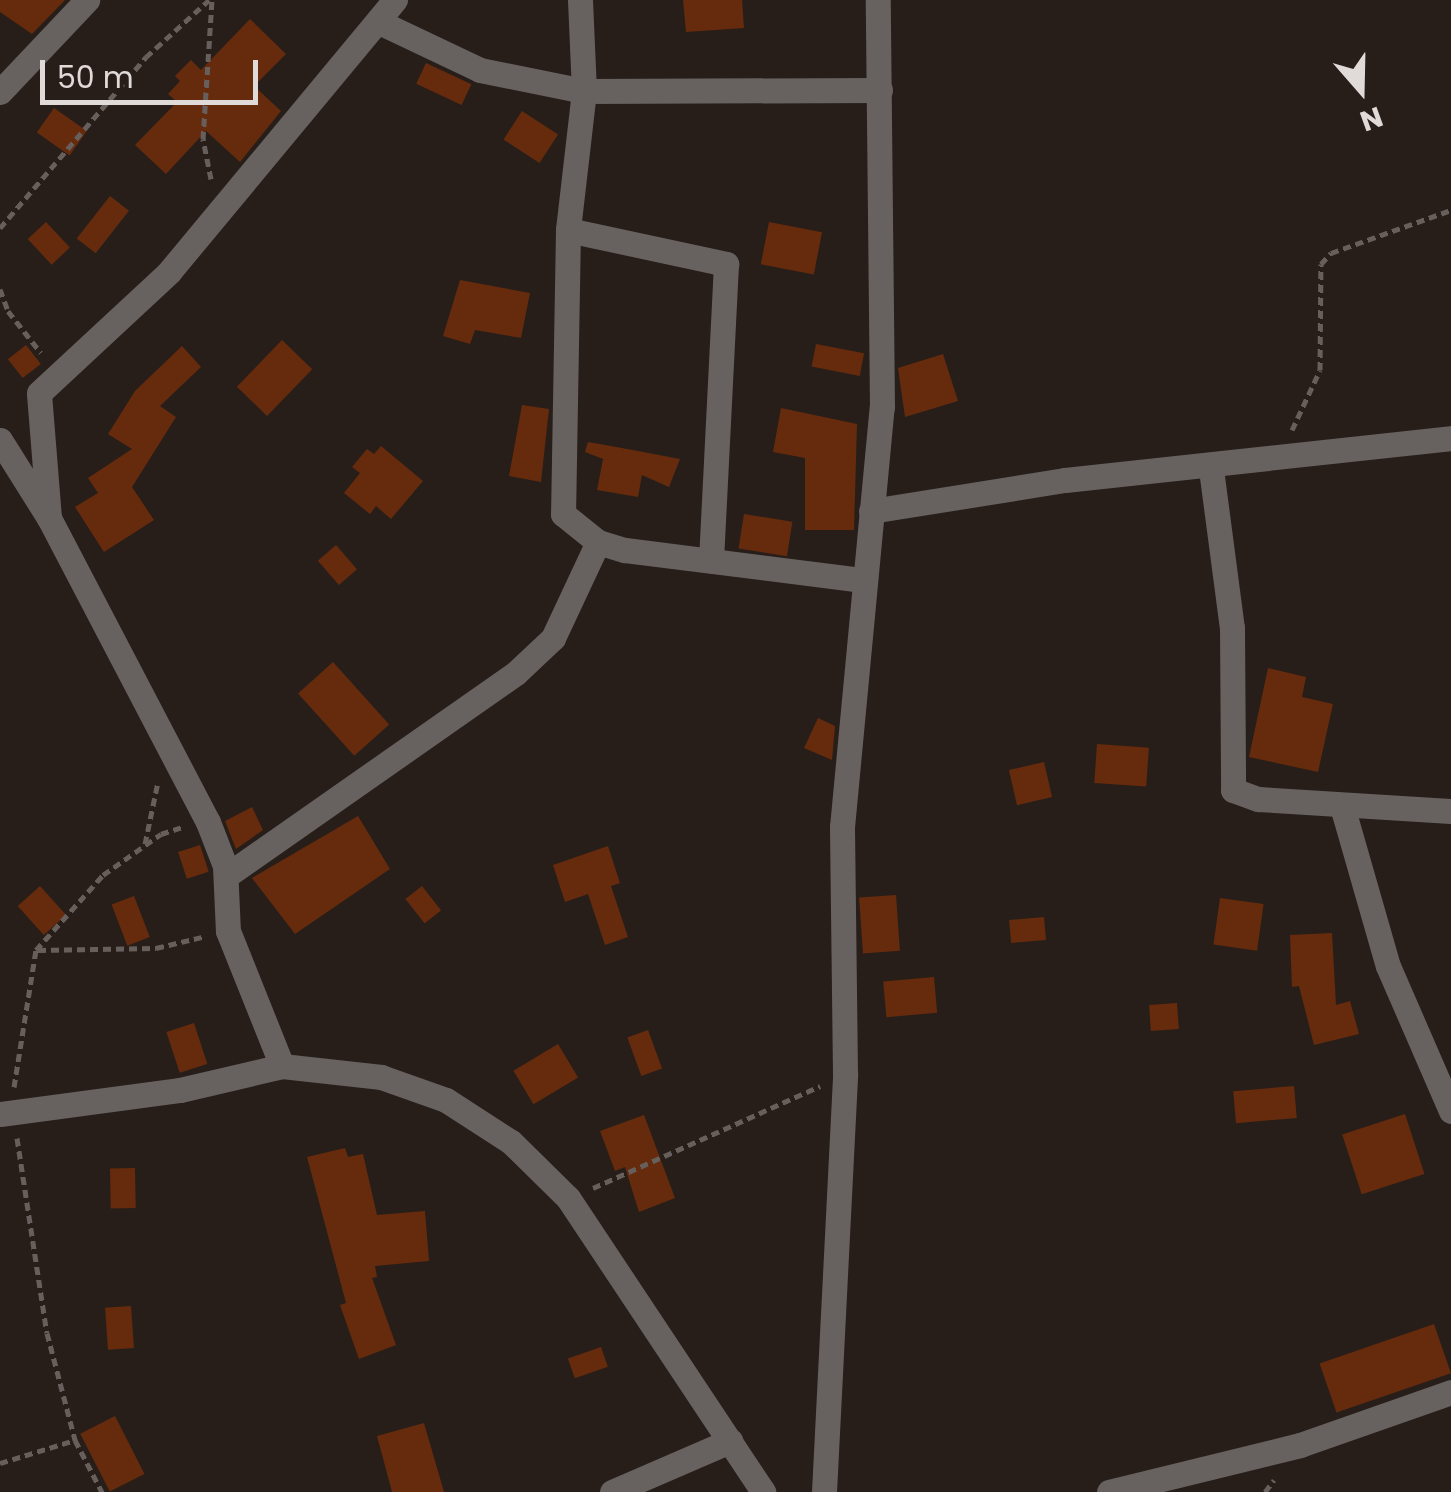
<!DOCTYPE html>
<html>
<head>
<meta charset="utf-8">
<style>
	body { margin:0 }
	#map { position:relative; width:1451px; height:1492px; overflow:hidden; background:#271e1a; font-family:Poppins,sans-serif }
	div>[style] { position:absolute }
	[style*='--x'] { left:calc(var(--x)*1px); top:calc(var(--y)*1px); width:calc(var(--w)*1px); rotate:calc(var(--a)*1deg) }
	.building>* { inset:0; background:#662b0c; transform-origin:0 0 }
	.path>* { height:5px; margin-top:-2.5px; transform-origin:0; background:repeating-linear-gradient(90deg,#675f5c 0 8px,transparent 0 13px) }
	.minor>* { height:25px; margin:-12.5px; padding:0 12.5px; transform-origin:12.5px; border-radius:12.5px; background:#676260 }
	span { translate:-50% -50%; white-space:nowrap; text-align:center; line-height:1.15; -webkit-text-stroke:9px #271e1a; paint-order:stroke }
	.north { position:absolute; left:1311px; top:40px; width:100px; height:100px; -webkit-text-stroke:8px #271e1a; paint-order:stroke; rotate:160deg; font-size:28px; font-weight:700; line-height:40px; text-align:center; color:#e0dad8 }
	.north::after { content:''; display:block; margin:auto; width:35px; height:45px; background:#e0dad8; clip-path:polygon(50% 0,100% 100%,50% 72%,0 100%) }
	.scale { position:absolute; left:40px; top:60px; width:218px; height:45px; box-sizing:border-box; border:5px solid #e0dad8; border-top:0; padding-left:12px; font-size:30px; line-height:35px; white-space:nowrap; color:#e0dad8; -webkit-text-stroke:8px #271e1a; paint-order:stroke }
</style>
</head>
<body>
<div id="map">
	<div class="building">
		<i style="clip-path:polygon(0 0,65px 0,32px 34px,0 12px)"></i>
		<i style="clip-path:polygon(683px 0,742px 0,744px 28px,686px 32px)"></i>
		<i style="clip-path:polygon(250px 19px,286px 54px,254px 86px,281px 111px,240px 162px,206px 131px,166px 174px,135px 145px,177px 102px,168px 94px,180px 81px,175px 76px,191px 60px,201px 70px)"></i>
		<i style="left:426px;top:63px;width:50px;height:23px;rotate:25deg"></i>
		<i style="left:54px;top:108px;width:40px;height:30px;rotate:35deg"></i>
		<i style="left:522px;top:111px;width:43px;height:34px;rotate:33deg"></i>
		<i style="left:110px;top:196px;width:24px;height:54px;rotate:38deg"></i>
		<i style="left:46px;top:222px;width:35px;height:25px;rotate:47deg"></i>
		<i style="left:769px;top:222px;width:54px;height:43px;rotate:11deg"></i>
		<i style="clip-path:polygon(460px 280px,530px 293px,521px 338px,475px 330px,470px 344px,443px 336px)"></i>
		<i style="left:282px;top:340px;width:42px;height:65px;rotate:44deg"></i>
		<i style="left:816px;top:344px;width:49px;height:23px;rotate:11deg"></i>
		<i style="left:26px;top:345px;width:24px;height:23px;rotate:52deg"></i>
		<i style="clip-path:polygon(182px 346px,201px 367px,160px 406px,176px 417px,132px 487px,154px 520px,104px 552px,75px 507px,98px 493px,88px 478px,132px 449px,108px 434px,135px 391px)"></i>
		<i style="clip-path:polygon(943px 354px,958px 401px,905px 417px,898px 368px)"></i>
		<i style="clip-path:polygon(522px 405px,549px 409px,541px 482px,509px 476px)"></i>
		<i style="clip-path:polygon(781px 408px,857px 424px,854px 530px,805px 530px,805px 458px,773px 452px)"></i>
		<i style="clip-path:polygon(588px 442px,622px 448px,680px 459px,669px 487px,642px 475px,638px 497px,597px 490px,603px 459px,585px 452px)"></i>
		<i style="clip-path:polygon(381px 446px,423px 481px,391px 519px,376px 506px,370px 514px,344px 493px,360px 473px,352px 467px,367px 449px,374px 454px)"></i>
		<i style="left:744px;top:514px;width:49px;height:35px;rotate:9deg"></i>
		<i style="left:336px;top:545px;width:32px;height:24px;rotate:49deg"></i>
		<i style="left:333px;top:662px;width:84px;height:47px;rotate:48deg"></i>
		<i style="clip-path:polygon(1268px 668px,1306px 677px,1302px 697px,1333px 704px,1318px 772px,1249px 757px)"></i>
		<i style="clip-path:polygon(818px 718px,835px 726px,832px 760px,804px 748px)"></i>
		<i style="left:1097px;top:744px;width:52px;height:39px;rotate:4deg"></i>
		<i style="left:1044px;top:762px;width:36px;height:36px;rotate:77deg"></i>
		<i style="clip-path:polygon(252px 807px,263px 830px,236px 849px,225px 821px)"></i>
		<i style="clip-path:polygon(358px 816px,390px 869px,295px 934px,252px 878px)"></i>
		<i style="left:200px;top:845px;width:28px;height:23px;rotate:72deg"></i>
		<i style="clip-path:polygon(608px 846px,620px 883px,611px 886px,628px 937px,605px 945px,588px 894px,565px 902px,553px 865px)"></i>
		<i style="left:40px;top:886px;width:39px;height:30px;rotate:48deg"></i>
		<i style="left:422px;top:886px;width:31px;height:21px;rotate:52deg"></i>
		<i style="left:896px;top:895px;width:56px;height:37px;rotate:86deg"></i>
		<i style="left:134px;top:896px;width:44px;height:24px;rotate:69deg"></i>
		<i style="left:1220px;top:898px;width:44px;height:47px;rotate:8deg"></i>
		<i style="left:1044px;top:917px;width:23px;height:35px;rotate:85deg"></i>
		<i style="clip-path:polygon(1332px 933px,1336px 1005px,1350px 1001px,1359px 1034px,1314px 1045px,1299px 986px,1292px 987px,1290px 935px)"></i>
		<i style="left:934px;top:977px;width:36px;height:51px;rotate:85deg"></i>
		<i style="left:1177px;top:1003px;width:26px;height:28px;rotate:86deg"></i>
		<i style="left:194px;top:1023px;width:43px;height:29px;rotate:72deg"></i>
		<i style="left:648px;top:1030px;width:41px;height:22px;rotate:70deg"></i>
		<i style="left:558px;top:1044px;width:39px;height:52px;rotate:59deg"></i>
		<i style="left:1294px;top:1086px;width:32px;height:61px;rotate:85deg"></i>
		<i style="left:1405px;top:1114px;width:63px;height:66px;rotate:72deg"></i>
		<i style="clip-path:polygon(644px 1115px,675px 1198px,639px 1212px,625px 1167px,615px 1171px,600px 1131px)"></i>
		<i style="clip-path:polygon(345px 1148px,348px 1157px,363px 1154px,377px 1215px,425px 1211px,429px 1261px,375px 1266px,377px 1277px,372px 1278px,396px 1345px,359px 1359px,340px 1305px,346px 1303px,307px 1157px)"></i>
		<i style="left:135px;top:1168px;width:40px;height:25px;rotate:89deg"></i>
		<i style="left:131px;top:1306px;width:42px;height:26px;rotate:86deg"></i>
		<i style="left:1434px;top:1324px;width:52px;height:121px;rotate:71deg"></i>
		<i style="left:601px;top:1347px;width:21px;height:35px;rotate:71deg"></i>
		<i style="left:115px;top:1416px;width:65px;height:39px;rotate:63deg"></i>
		<i style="clip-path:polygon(424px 1423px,444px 1492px,392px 1492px,377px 1436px)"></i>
	</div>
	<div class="path">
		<i style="--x:211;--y:179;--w:41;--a:-101.3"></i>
		<i style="--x:203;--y:139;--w:139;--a:-86.3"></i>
		<i style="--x:0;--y:228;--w:225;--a:-49.5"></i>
		<i style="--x:146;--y:57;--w:85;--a:-42.1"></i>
		<i style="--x:0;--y:289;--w:23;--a:70"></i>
		<i style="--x:8;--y:311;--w:53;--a:51.8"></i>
		<i style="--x:1292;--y:430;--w:66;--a:-65"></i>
		<i style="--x:1320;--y:370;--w:106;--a:-89.5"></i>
		<i style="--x:1321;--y:264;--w:15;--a:-48"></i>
		<i style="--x:1331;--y:253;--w:127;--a:-19.7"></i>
		<i style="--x:145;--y:844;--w:63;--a:-78.2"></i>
		<i style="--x:38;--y:950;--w:118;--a:-1"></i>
		<i style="--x:156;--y:948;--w:51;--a:-13.5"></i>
		<i style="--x:14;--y:1087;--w:139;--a:-80.9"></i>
		<i style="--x:36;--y:950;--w:101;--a:-48.2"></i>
		<i style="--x:103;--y:875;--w:71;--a:-35.3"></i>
		<i style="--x:161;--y:834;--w:22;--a:-18"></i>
		<i style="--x:17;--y:1138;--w:197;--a:81.3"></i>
		<i style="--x:47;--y:1333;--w:111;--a:75.3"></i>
		<i style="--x:75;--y:1440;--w:59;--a:62.6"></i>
		<i style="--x:593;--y:1188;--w:249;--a:-24.2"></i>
		<i style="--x:0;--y:1463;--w:78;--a:-17"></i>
		<i style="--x:1265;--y:1492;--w:15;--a:-53"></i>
	</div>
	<div class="minor">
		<i style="--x:580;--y:0;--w:91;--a:87.5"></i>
		<i style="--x:584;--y:91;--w:140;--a:96.6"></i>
		<i style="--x:568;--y:230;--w:284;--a:91"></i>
		<i style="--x:563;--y:514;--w:45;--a:38.7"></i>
		<i style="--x:598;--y:542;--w:28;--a:17"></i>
		<i style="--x:625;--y:550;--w:238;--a:7.2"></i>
		<i style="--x:379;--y:22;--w:112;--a:25.4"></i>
		<i style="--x:480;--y:70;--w:106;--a:11.4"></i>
		<i style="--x:584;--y:91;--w:296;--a:-0.2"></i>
		<i style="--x:0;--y:92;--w:127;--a:-46.6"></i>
		<i style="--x:568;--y:230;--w:162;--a:12.1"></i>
		<i style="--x:726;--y:264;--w:297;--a:92.9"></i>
		<i style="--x:0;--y:440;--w:92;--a:57.9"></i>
		<i style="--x:49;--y:518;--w:343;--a:62.4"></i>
		<i style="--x:208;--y:822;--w:47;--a:68.9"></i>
		<i style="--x:225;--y:866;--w:65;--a:87.4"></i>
		<i style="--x:228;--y:931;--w:145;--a:68.2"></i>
		<i style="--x:1211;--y:469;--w:160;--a:82.5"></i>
		<i style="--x:1232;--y:628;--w:162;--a:89.6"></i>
		<i style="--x:1233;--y:790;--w:27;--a:20"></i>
		<i style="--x:1258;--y:799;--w:193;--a:3.6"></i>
		<i style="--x:871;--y:511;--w:196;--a:-9.1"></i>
		<i style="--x:1065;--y:480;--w:388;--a:-6.2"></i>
		<i style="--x:49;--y:518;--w:125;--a:-94.6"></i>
		<i style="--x:39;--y:393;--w:178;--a:-42.9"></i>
		<i style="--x:169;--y:272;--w:354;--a:-50.3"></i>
		<i style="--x:1342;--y:806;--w:166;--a:74"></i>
		<i style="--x:1388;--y:966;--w:158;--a:66.5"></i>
		<i style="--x:226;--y:876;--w:354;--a:-35"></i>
		<i style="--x:516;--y:673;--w:51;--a:-43.4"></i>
		<i style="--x:553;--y:638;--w:106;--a:-64.9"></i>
		<i style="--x:0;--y:1114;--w:182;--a:-7.6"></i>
		<i style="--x:180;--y:1090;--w:105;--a:-13.2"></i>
		<i style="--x:282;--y:1066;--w:100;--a:6.3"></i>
		<i style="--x:381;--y:1077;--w:69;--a:19.5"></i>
		<i style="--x:446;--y:1100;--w:77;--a:32.9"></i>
		<i style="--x:511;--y:1142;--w:80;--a:44.5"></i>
		<i style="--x:568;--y:1198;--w:353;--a:56.4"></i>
		<i style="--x:612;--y:1492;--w:129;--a:-23.4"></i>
		<i style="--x:824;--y:1492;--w:419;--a:-87.1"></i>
		<i style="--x:845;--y:1074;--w:247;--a:-90.7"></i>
		<i style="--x:842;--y:827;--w:422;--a:-84.6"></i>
		<i style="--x:882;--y:407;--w:407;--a:-90.6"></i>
		<i style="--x:1109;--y:1492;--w:197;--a:-13.8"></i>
		<i style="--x:1300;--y:1445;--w:160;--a:-19.3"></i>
	</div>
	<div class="north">N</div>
	<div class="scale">50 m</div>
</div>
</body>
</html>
